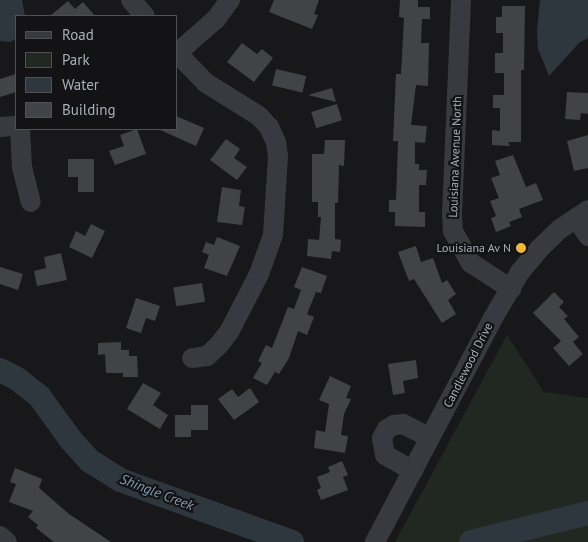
<!DOCTYPE html>
<html>
<head>
<meta charset="utf-8">
<style>
	body { margin:0 }
	#map { position:relative; width:588px; height:542px; overflow:hidden; background:#18181a; font-family:"PT Sans",sans-serif }
	div>[style] { position:absolute }
	[style*='--x'] { left:calc(var(--x)*1px); top:calc(var(--y)*1px); width:calc(var(--w)*1px); rotate:calc(var(--a)*1deg) }
	.green>* { inset:0; background:#202821 }
	.water>* { inset:0; background:#2e373e }
	.river>* { height:24px; margin:-12px; padding:0 12px; transform-origin:12px; border-radius:12px; background:#2e373e }
	.building>* { inset:0; background:#424347; transform-origin:0 0 }
	.minor>* { height:20px; margin:-10px; padding:0 10px; transform-origin:10px; border-radius:10px; background:#393a3f }
	.dots>* { width:14px; height:14px; translate:-50% -50%; box-sizing:border-box; border:2px solid #131315; border-radius:50% }
	span { translate:-50% -50%; white-space:nowrap; text-align:center; line-height:1.15; -webkit-text-stroke:4.5px #131315; paint-order:stroke }
	.street-label { font-size:12px; color:#aaafba }
	.poi-label { font-size:12px; color:#aaafba }
	.right { translate:-100% -50%; text-align:right }
	.water-label { font-size:14px; color:#829cb4; font-style:italic }
	.legend { position:absolute; left:15px; top:15px; width:162px; height:115px; box-sizing:border-box; background:#131315; border:1px solid #4f5157; margin:0; padding:6px 9px; list-style:none; font-size:15px; color:#aaafba }
	.legend li { display:flex; align-items:center; gap:10px; height:25px }
	.legend b { width:25px; border:1px solid #4f5157 }
</style>
</head>
<body>
<div id="map">
	<div class="green">
		<i style="clip-path:polygon(507px 335px,544px 392px,588px 398px,588px 542px,395px 542px)"></i>
	</div>
	<div class="water">
		<i style="clip-path:polygon(0 0,22px 0,25px 16px,16px 16px,16px 38px,11px 42px,0 41px)"></i>
		<i style="clip-path:polygon(540px 0,588px 0,588px 38px,580px 42px,549px 76px,538px 49px,537px 30px)"></i>
	</div>
	<div class="river">
		<i style="--x:0;--y:370;--w:18;--a:27"></i>
		<i style="--x:16;--y:378;--w:29;--a:38"></i>
		<i style="--x:39;--y:396;--w:54;--a:54"></i>
		<i style="--x:71;--y:440;--w:28;--a:48"></i>
		<i style="--x:90;--y:461;--w:36;--a:32"></i>
		<i style="--x:120;--y:480;--w:183;--a:19.8"></i>
		<i style="--x:471;--y:542;--w:121;--a:-13.9"></i>
	</div>
	<div class="building">
		<i style="clip-path:polygon(274px 0,319px 0,314px 14px,318px 15px,312px 29px,269px 12px)"></i>
		<i style="clip-path:polygon(400px 0,418px 0,418px 7px,430px 7px,430px 19px,422px 19px,421px 43px,429px 43px,428px 86px,416px 85px,411px 125px,427px 126px,425px 143px,415px 142px,415px 164px,419px 164px,419px 170px,427px 170px,426px 185px,419px 185px,419px 212px,425px 212px,425px 227px,395px 226px,395px 212px,389px 212px,389px 200px,396px 200px,398px 141px,393px 141px,396px 74px,401px 74px,404px 18px,399px 17px)"></i>
		<i style="clip-path:polygon(68px 1px,75px 9px,83px 2px,95px 16px,50px 16px)"></i>
		<i style="clip-path:polygon(502px 6px,525px 6px,524px 70px,521px 70px,521px 142px,508px 142px,510px 146px,492px 145px,492px 130px,500px 131px,500px 108px,493px 108px,493px 95px,504px 95px,504px 73px,495px 73px,495px 53px,503px 53px,503px 33px,496px 33px,496px 17px,502px 17px)"></i>
		<i style="clip-path:polygon(242px 43px,257px 54px,262px 49px,273px 58px,254px 82px,227px 62px)"></i>
		<i style="left:276px;top:69px;width:31px;height:17px;rotate:13deg"></i>
		<i style="clip-path:polygon(16px 74px,16px 92px,0 97px,0 79px)"></i>
		<i style="clip-path:polygon(332px 88px,336px 102px,308px 95px)"></i>
		<i style="clip-path:polygon(567px 92px,588px 93px,588px 114px,581px 113px,580px 120px,565px 119px)"></i>
		<i style="left:337px;top:104px;width:17px;height:27px;rotate:73deg"></i>
		<i style="clip-path:polygon(176px 116px,204px 128px,196px 146px,158px 129px,176px 129px)"></i>
		<i style="clip-path:polygon(137px 129px,146px 154px,115px 165px,109px 151px,124px 146px,120px 135px)"></i>
		<i style="clip-path:polygon(588px 135px,588px 168px,574px 171px,567px 141px)"></i>
		<i style="clip-path:polygon(226px 139px,240px 149px,234px 158px,247px 167px,237px 180px,210px 160px)"></i>
		<i style="clip-path:polygon(325px 140px,345px 140px,344px 166px,339px 165px,338px 203px,335px 203px,335px 239px,341px 240px,340px 252px,332px 251px,331px 259px,307px 256px,308px 239px,319px 240px,321px 217px,318px 217px,318px 202px,312px 202px,312px 154px,324px 154px)"></i>
		<i style="clip-path:polygon(513px 155px,526px 187px,536px 183px,543px 200px,519px 209px,522px 217px,509px 222px,511px 226px,496px 232px,491px 218px,496px 216px,490px 201px,499px 198px,491px 178px,500px 175px,495px 161px)"></i>
		<i style="clip-path:polygon(68px 159px,94px 159px,94px 192px,78px 192px,78px 177px,68px 177px)"></i>
		<i style="clip-path:polygon(222px 187px,241px 190px,239px 206px,245px 207px,242px 225px,217px 222px)"></i>
		<i style="clip-path:polygon(91px 224px,105px 231px,92px 258px,69px 247px,76px 231px,85px 236px)"></i>
		<i style="clip-path:polygon(217px 237px,240px 246px,227px 276px,204px 268px,209px 255px,202px 252px,206px 242px,214px 245px)"></i>
		<i style="clip-path:polygon(416px 246px,421px 262px,433px 258px,442px 283px,447px 280px,456px 294px,448px 300px,456px 314px,442px 323px,414px 279px,409px 281px,398px 252px)"></i>
		<i style="clip-path:polygon(61px 253px,67px 280px,37px 286px,34px 271px,46px 268px,44px 257px)"></i>
		<i style="clip-path:polygon(0 267px,23px 274px,18px 290px,0 284px)"></i>
		<i style="clip-path:polygon(302px 267px,327px 276px,321px 293px,316px 292px,307px 314px,314px 317px,307px 335px,298px 331px,289px 358px,279px 374px,275px 372px,267px 385px,253px 378px,262px 363px,258px 361px,266px 345px,272px 348px,288px 307px,294px 309px,301px 290px,294px 287px)"></i>
		<i style="left:202px;top:283px;width:19px;height:29px;rotate:81deg"></i>
		<i style="clip-path:polygon(554px 292px,564px 302px,559px 307px,568px 316px,564px 319px,579px 337px,573px 342px,583px 354px,569px 366px,553px 348px,561px 341px,533px 313px)"></i>
		<i style="clip-path:polygon(136px 298px,160px 306px,155px 321px,146px 318px,141px 333px,126px 328px)"></i>
		<i style="clip-path:polygon(121px 342px,121px 350px,129px 350px,129px 356px,137px 356px,138px 377px,123px 377px,123px 373px,106px 373px,105px 354px,98px 355px,98px 343px)"></i>
		<i style="clip-path:polygon(416px 360px,418px 378px,403px 381px,405px 393px,393px 395px,388px 364px)"></i>
		<i style="clip-path:polygon(330px 376px,351px 386px,346px 398px,351px 399px,344px 414px,341px 435px,348px 436px,345px 453px,314px 448px,316px 430px,325px 432px,329px 404px,319px 400px)"></i>
		<i style="clip-path:polygon(143px 383px,161px 393px,153px 405px,168px 415px,160px 429px,127px 409px)"></i>
		<i style="clip-path:polygon(250px 388px,259px 402px,234px 420px,218px 399px,232px 389px,238px 397px)"></i>
		<i style="clip-path:polygon(191px 405px,208px 405px,208px 430px,191px 430px,191px 437px,175px 437px,175px 415px,191px 415px)"></i>
		<i style="clip-path:polygon(342px 461px,348px 475px,343px 477px,348px 490px,321px 500px,317px 490px,321px 488px,317px 477px,330px 472px,328px 467px)"></i>
		<i style="clip-path:polygon(15px 468px,42px 479px,39px 488px,69px 514px,111px 542px,54px 542px,36px 528px,38px 525px,28px 517px,33px 511px,9px 502px,16px 484px,10px 482px)"></i>
	</div>
	<div class="minor">
		<i style="--x:131;--y:0;--w:21;--a:49"></i>
		<i style="--x:461;--y:0;--w:214;--a:92.4"></i>
		<i style="--x:452;--y:214;--w:17;--a:87"></i>
		<i style="--x:453;--y:231;--w:37;--a:61"></i>
		<i style="--x:471;--y:263;--w:48;--a:33"></i>
		<i style="--x:176;--y:52;--w:43;--a:45.9"></i>
		<i style="--x:206;--y:83;--w:62;--a:31.9"></i>
		<i style="--x:259;--y:116;--w:15;--a:48"></i>
		<i style="--x:269;--y:127;--w:17;--a:65"></i>
		<i style="--x:276;--y:142;--w:15;--a:82"></i>
		<i style="--x:278;--y:157;--w:78;--a:93.7"></i>
		<i style="--x:273;--y:235;--w:41;--a:109.7"></i>
		<i style="--x:259;--y:274;--w:65;--a:117.3"></i>
		<i style="--x:229;--y:332;--w:16;--a:128"></i>
		<i style="--x:219;--y:345;--w:16;--a:137"></i>
		<i style="--x:207;--y:356;--w:15;--a:172"></i>
		<i style="--x:176;--y:54;--w:53;--a:-41.2"></i>
		<i style="--x:216;--y:19;--w:24;--a:-54"></i>
		<i style="--x:0;--y:127;--w:16;--a:-4"></i>
		<i style="--x:20;--y:129;--w:38;--a:87"></i>
		<i style="--x:22;--y:167;--w:36;--a:76"></i>
		<i style="--x:576;--y:218;--w:22;--a:56"></i>
		<i style="--x:413;--y:471;--w:32;--a:-150"></i>
		<i style="--x:385;--y:455;--w:17;--a:-100"></i>
		<i style="--x:382;--y:438;--w:10;--a:-61"></i>
		<i style="--x:387;--y:429;--w:8;--a:-30"></i>
		<i style="--x:394;--y:425;--w:9;--a:-6"></i>
		<i style="--x:403;--y:424;--w:30;--a:27"></i>
		<i style="--x:0;--y:536;--w:9;--a:41"></i>
		<i style="--x:375;--y:542;--w:253;--a:-62.2"></i>
		<i style="--x:493;--y:318;--w:53;--a:-59.6"></i>
		<i style="--x:520;--y:272;--w:30;--a:-50"></i>
		<i style="--x:539;--y:249;--w:29;--a:-44"></i>
		<i style="--x:560;--y:229;--w:34;--a:-34"></i>
	</div>
	<div class="dots">
		<i style="left:521px;top:248px;background:#f1b739"></i>
	</div>
	<div class="street-label">
		<span style="left:455px;top:157px;rotate:-88deg">Louisiana Avenue North</span>
		<span style="left:468px;top:365px;rotate:-63deg">Candlewood Drive</span>
	</div>
	<div class="poi-label">
		<span class="right" style="left:511px;top:248px">Louisiana Av N</span>
	</div>
	<div class="water-label">
		<span style="left:157px;top:492px;rotate:21deg">Shingle Creek</span>
	</div>
	<ul class="legend">
	<li><b style="height:6px;background:#393a3f"></b>Road</li>
	<li><b style="height:14px;background:#202821"></b>Park</li>
	<li><b style="height:14px;background:#2e373e"></b>Water</li>
	<li><b style="height:14px;background:#424347"></b>Building</li>
	</ul>
</div>
</body>
</html>
